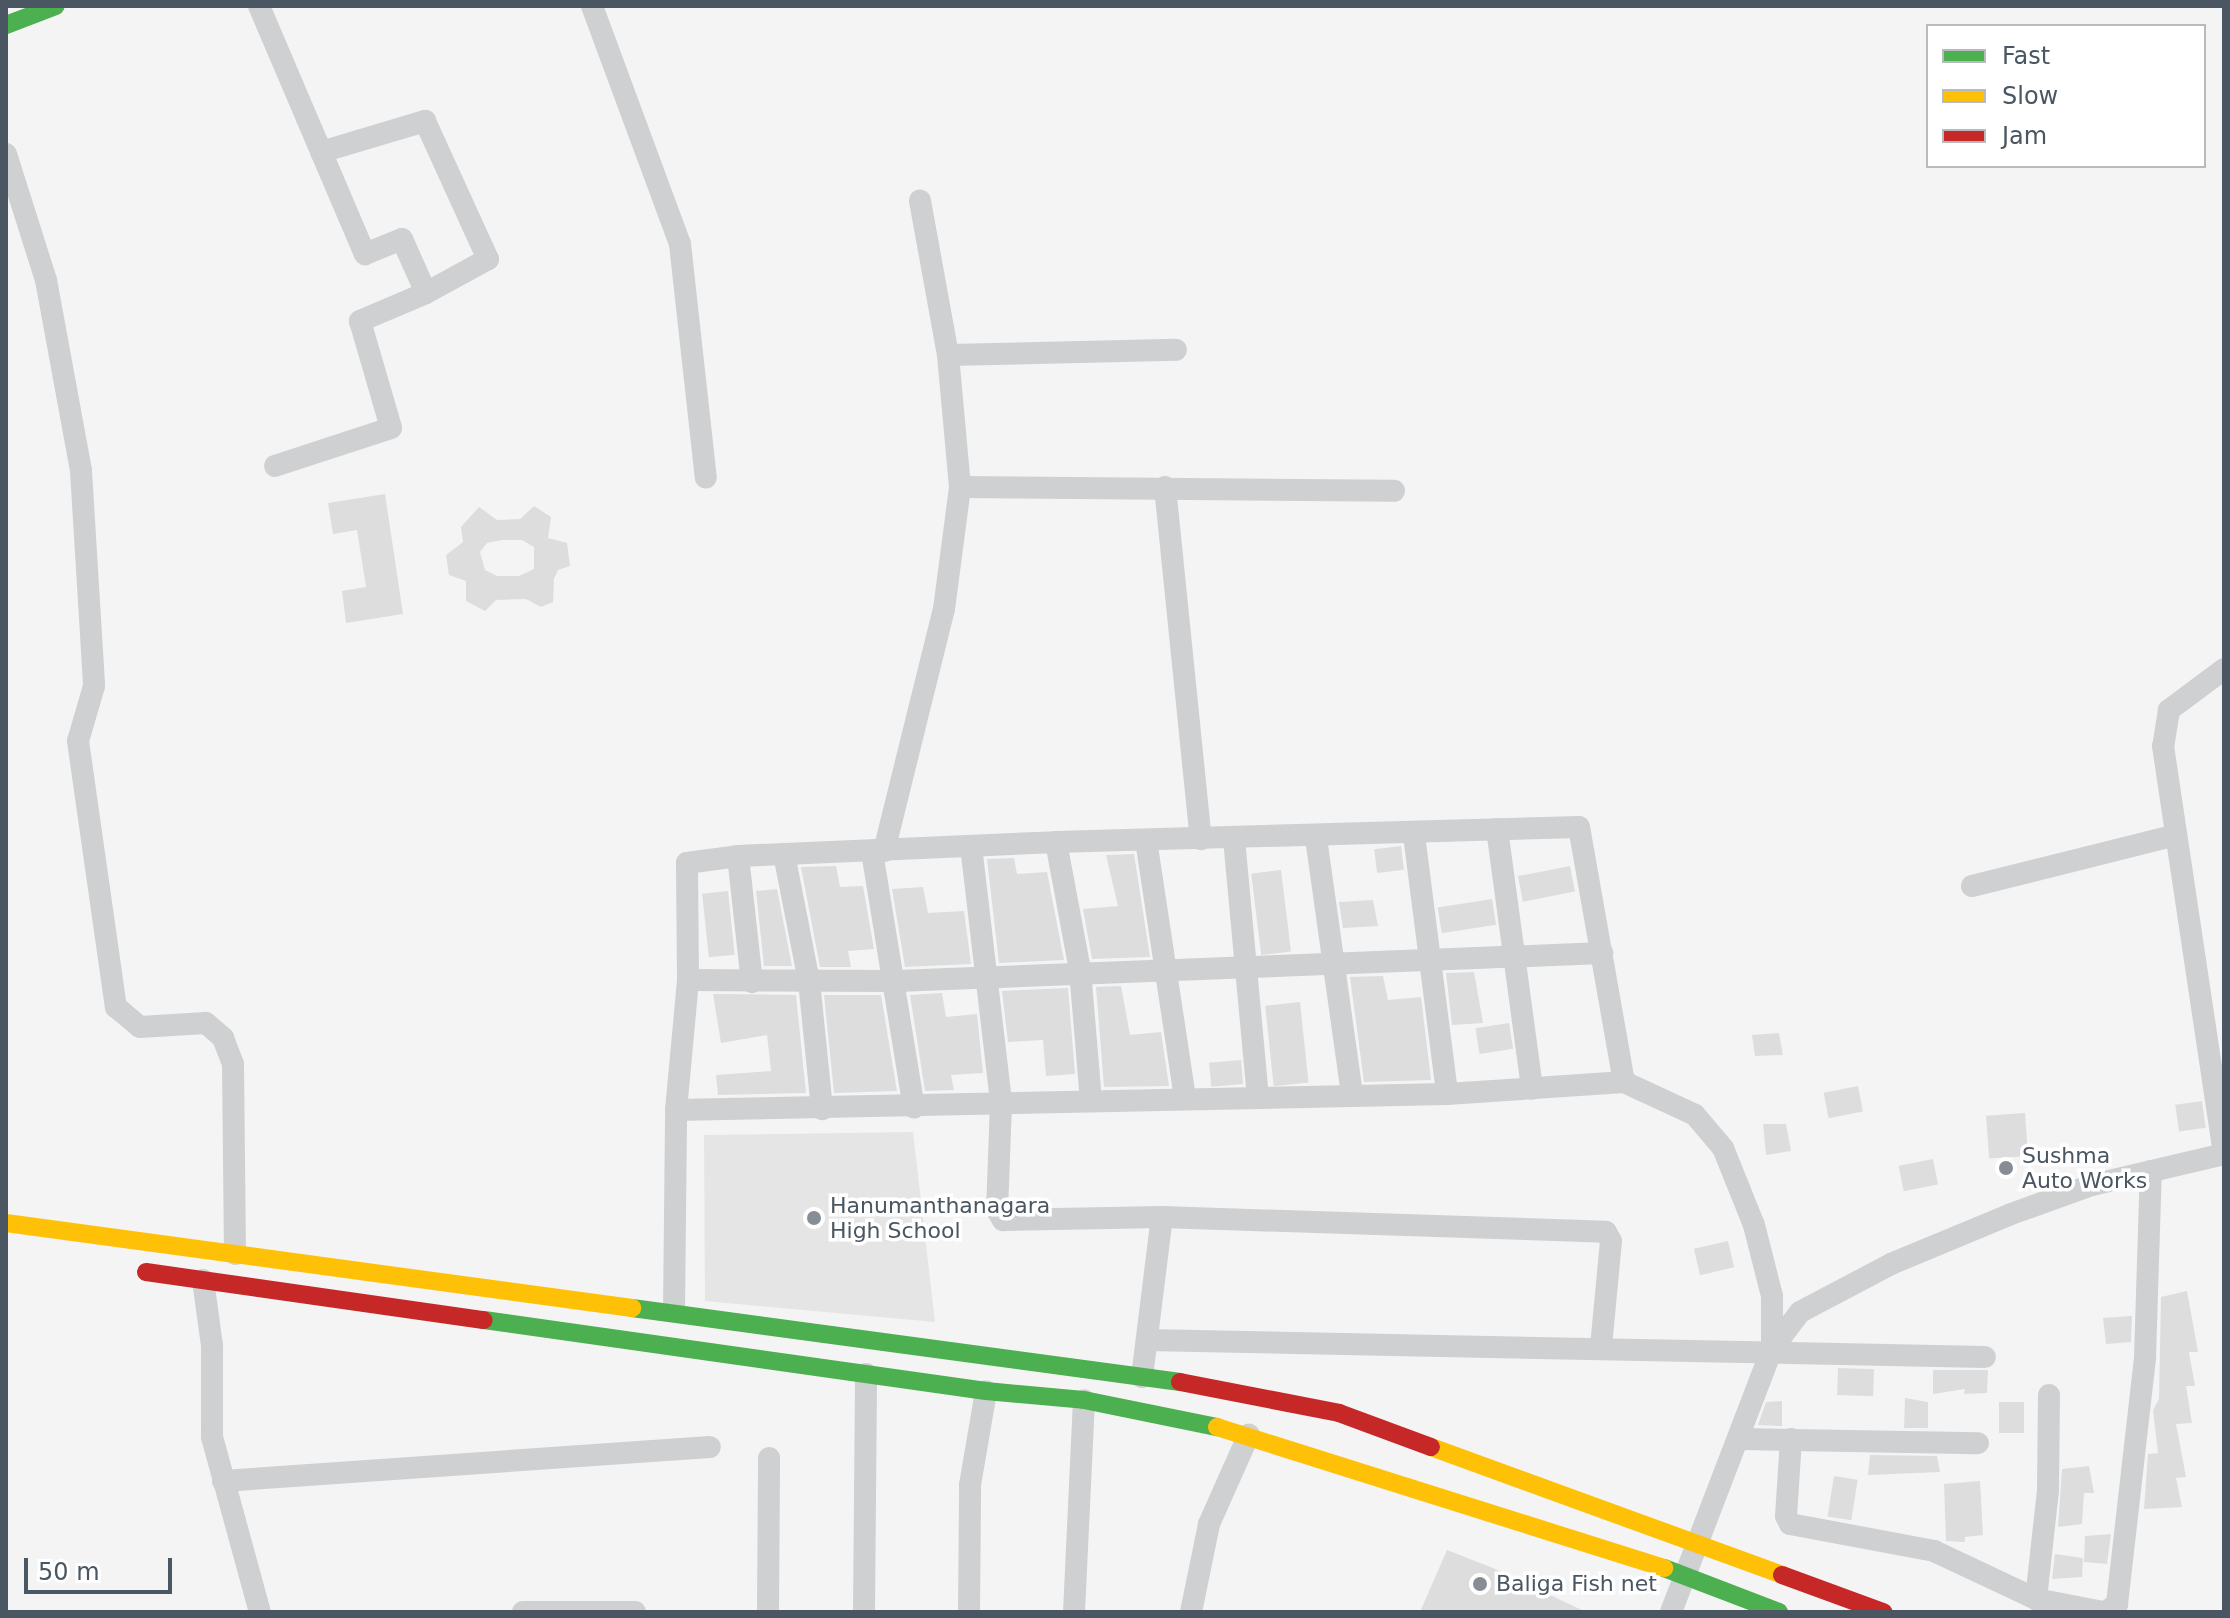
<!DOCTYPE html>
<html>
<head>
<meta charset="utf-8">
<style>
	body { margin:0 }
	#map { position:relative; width:2230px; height:1618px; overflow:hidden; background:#f4f4f4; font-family:"DejaVu Sans",sans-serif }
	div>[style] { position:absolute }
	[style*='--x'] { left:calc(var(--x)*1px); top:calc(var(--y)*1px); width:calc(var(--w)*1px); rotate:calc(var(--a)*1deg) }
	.education>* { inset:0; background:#e6e5e6 }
	.building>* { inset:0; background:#ddddde; transform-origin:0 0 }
	.street>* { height:22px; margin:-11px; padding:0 11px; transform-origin:11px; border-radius:11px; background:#ced0d2 }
	.fast>* { height:18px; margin:-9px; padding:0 9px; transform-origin:9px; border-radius:9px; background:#4caf50 }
	.slow>* { height:18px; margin:-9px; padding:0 9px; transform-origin:9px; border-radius:9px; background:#ffc107 }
	.jam>* { height:18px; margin:-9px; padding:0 9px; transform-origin:9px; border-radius:9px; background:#c62828 }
	.dots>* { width:22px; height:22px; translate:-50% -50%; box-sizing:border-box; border:4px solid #fff; border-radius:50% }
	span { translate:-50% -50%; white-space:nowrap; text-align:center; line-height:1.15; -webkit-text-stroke:7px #fff; paint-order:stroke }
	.poi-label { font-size:22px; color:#4a5661 }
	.left { translate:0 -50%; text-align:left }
	.frame { position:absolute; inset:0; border:8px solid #4a5661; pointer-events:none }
	.legend { position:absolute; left:1926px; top:24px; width:280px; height:144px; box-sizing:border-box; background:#fff; border:2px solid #b7bbc0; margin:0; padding:10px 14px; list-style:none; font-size:24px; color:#4a5661 }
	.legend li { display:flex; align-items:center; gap:16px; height:40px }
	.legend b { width:40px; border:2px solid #b7bbc0 }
	.scale { position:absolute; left:24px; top:1558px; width:148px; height:36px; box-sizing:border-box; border:4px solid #4a5661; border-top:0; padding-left:10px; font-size:24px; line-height:28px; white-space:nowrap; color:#4a5661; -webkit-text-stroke:6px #fff; paint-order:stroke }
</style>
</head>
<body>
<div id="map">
	<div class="education">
		<i style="clip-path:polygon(913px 1132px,935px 1322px,705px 1301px,704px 1135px)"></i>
	</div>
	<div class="building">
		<i style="clip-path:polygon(385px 494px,403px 614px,346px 623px,342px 591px,366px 587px,357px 530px,333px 534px,328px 503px)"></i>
		<i style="clip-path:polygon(evenodd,534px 506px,551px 517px,548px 538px,567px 543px,570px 566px,558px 570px,554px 579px,553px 602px,541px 607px,526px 599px,496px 600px,485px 611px,466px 601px,466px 581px,449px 575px,446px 555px,463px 542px,461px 527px,479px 507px,497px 520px,520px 519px,534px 506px,502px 540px,522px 540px,534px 547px,534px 569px,519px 576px,497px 576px,485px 570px,480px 552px,487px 543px,502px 540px)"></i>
		<i style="left:1401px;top:846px;width:24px;height:27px;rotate:83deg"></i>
		<i style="clip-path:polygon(1134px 854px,1150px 957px,1092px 959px,1083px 909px,1118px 906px,1106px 855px)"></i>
		<i style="clip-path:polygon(1014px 858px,1017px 874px,1047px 872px,1064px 960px,999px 963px,987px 859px)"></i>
		<i style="clip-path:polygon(836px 866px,840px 887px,863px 886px,874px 949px,848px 951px,851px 967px,820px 967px,801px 867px)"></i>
		<i style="left:1570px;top:866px;width:26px;height:53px;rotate:79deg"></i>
		<i style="left:1281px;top:870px;width:82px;height:30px;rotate:83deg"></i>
		<i style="clip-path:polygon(923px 887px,928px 913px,964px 911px,971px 964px,905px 967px,892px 889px)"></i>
		<i style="clip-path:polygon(777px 889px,792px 966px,764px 966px,756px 891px)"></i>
		<i style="left:728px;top:891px;width:64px;height:26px;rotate:84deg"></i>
		<i style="left:1492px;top:899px;width:26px;height:55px;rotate:81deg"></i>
		<i style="clip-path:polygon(1373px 900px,1378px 926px,1343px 928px,1339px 902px)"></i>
		<i style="clip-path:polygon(1474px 972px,1483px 1023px,1452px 1025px,1446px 973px)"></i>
		<i style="clip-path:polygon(1383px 976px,1388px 1000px,1421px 997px,1431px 1080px,1364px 1082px,1350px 977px)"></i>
		<i style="clip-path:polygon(1121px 986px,1130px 1035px,1161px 1032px,1169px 1086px,1104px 1087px,1096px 987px)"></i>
		<i style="clip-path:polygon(1068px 988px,1075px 1074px,1046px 1076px,1043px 1040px,1008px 1042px,1002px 991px)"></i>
		<i style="clip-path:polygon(942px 993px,946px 1017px,977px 1014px,983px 1073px,951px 1075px,954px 1090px,925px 1091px,910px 995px)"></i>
		<i style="clip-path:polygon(713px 994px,796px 995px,806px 1093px,718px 1095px,716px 1075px,771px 1071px,767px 1035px,721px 1043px)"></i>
		<i style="clip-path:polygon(824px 995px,881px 995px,897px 1091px,834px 1093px)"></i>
		<i style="left:1300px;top:1002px;width:81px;height:35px;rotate:84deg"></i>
		<i style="left:1509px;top:1023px;width:26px;height:34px;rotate:81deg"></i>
		<i style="clip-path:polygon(1779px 1033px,1783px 1055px,1755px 1056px,1752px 1035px)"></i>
		<i style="left:1241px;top:1060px;width:24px;height:32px;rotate:85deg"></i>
		<i style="left:1858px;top:1086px;width:26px;height:35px;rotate:79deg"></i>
		<i style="left:2202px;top:1101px;width:27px;height:27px;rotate:82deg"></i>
		<i style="left:2025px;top:1113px;width:43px;height:39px;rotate:86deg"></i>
		<i style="clip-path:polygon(1763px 1124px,1786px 1124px,1791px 1151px,1766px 1155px)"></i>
		<i style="left:1933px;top:1159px;width:26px;height:35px;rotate:79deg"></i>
		<i style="left:1728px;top:1241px;width:27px;height:35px;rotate:77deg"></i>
		<i style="clip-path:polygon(2187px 1291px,2198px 1352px,2189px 1352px,2195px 1386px,2186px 1386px,2192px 1423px,2176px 1424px,2186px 1477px,2176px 1478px,2182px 1507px,2144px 1509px,2148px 1454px,2158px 1453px,2153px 1410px,2159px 1399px,2161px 1297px)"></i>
		<i style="clip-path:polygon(2132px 1316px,2131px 1342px,2106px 1344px,2103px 1318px)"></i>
		<i style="left:1838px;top:1368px;width:36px;height:27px;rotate:2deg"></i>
		<i style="clip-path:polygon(1933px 1370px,1988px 1370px,1987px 1393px,1964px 1394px,1965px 1389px,1933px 1394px)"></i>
		<i style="clip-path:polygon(1905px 1398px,1928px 1402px,1928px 1428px,1904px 1428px)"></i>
		<i style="clip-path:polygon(1782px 1401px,1782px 1426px,1758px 1425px,1766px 1402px)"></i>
		<i style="left:1999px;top:1402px;width:25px;height:31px"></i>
		<i style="clip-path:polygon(1870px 1455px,1937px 1456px,1940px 1472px,1868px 1475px)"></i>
		<i style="clip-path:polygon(2089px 1466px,2094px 1493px,2084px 1493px,2082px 1524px,2058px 1527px,2062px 1469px)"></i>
		<i style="left:1834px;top:1476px;width:24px;height:41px;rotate:9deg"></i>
		<i style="clip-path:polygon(1980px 1481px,1983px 1535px,1965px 1537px,1965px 1542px,1946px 1541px,1944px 1484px)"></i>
		<i style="clip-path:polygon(2111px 1534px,2107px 1564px,2084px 1562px,2085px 1536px)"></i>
		<i style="clip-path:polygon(1447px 1550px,1493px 1568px,1586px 1612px,1420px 1612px)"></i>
		<i style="clip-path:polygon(2055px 1554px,2083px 1558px,2082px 1577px,2052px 1579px)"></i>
	</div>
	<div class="street">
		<i style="--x:259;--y:6;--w:270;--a:66.9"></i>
		<i style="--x:365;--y:254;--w:40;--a:-22"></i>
		<i style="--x:402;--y:239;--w:59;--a:66"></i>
		<i style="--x:426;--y:293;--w:72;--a:157"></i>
		<i style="--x:360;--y:321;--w:111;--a:73.8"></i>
		<i style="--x:391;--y:428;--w:122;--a:161.9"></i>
		<i style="--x:592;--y:6;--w:254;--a:69.7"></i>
		<i style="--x:680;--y:244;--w:235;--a:83.7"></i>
		<i style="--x:321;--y:152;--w:109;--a:-16.6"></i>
		<i style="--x:425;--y:121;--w:152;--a:65.5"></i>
		<i style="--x:488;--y:259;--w:71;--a:151.3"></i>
		<i style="--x:6;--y:154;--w:132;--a:72.4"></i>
		<i style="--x:46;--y:280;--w:194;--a:79.6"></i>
		<i style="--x:81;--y:471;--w:215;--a:86.5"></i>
		<i style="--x:94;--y:686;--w:57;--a:106.2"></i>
		<i style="--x:78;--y:741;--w:269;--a:81.9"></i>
		<i style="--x:116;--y:1007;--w:31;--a:40"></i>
		<i style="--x:140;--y:1027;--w:66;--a:-3.5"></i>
		<i style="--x:206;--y:1023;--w:23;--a:41"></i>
		<i style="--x:223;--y:1038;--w:28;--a:69"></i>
		<i style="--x:233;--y:1064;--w:190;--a:89.4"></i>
		<i style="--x:948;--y:355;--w:228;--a:-1.3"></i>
		<i style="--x:960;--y:487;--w:434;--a:0.5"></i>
		<i style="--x:1165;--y:487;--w:354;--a:84.2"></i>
		<i style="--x:2224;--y:669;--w:69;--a:143.3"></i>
		<i style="--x:2169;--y:710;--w:36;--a:99"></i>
		<i style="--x:2163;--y:746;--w:413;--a:81.5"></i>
		<i style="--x:1497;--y:829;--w:262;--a:82.3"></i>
		<i style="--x:1414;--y:835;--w:261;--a:82.7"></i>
		<i style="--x:1316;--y:838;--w:260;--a:82"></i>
		<i style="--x:1234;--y:839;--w:258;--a:84.7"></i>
		<i style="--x:1146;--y:840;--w:260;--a:81.4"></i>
		<i style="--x:1056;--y:842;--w:130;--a:79.4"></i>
		<i style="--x:1080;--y:970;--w:130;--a:85.2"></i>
		<i style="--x:971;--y:846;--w:259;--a:83.3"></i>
		<i style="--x:1001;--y:1103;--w:107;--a:92.1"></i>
		<i style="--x:997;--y:1210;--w:12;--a:59"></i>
		<i style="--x:1003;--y:1220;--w:159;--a:-1.1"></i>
		<i style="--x:1162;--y:1217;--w:444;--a:1.9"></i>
		<i style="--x:1606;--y:1232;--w:10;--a:61"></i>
		<i style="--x:1611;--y:1241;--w:105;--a:95.4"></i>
		<i style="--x:884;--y:851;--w:249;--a:-76.1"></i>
		<i style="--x:944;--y:609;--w:123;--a:-82.5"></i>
		<i style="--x:960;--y:487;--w:133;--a:-95.2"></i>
		<i style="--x:948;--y:355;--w:157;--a:-100.3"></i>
		<i style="--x:872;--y:852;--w:259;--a:80.7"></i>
		<i style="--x:784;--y:854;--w:129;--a:78.9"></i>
		<i style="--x:809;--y:981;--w:129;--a:84.2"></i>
		<i style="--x:738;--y:856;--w:127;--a:83.7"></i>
		<i style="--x:1972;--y:886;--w:210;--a:-14"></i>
		<i style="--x:688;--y:980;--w:209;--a:0.3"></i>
		<i style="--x:897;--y:981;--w:706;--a:-2.27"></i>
		<i style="--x:1624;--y:1082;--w:78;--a:24.9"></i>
		<i style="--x:1695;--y:1115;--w:43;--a:49.7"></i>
		<i style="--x:1723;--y:1148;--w:83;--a:68.1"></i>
		<i style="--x:1754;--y:1225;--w:73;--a:75.8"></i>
		<i style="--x:1772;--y:1296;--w:53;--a:90"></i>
		<i style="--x:203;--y:1280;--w:67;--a:82.2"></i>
		<i style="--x:212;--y:1346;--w:91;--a:90"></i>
		<i style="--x:212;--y:1437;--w:181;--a:74.7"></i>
		<i style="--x:674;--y:1311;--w:201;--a:-89.4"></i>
		<i style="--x:676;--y:1110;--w:131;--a:-84.7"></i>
		<i style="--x:688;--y:980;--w:117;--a:-90.5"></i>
		<i style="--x:687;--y:863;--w:51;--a:-7.8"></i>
		<i style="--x:738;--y:856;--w:318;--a:-2.5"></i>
		<i style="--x:1056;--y:842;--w:523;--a:-1.64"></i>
		<i style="--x:1579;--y:827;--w:259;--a:80"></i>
		<i style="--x:1624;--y:1082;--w:177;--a:176.1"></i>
		<i style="--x:1447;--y:1094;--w:771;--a:178.81"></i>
		<i style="--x:1147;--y:1340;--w:838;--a:1.16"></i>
		<i style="--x:1142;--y:1377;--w:161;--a:-82.9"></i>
		<i style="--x:1741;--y:1439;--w:237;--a:1"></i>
		<i style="--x:1791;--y:1439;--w:77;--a:93.7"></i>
		<i style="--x:1786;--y:1516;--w:9;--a:63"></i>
		<i style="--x:1790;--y:1524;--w:147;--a:10.6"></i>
		<i style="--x:1934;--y:1551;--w:113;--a:25.2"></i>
		<i style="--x:2036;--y:1599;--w:67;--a:11.1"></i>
		<i style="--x:223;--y:1481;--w:488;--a:-4"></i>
		<i style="--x:2036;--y:1599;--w:110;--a:-83.7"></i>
		<i style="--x:2048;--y:1490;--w:95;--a:-89.4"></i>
		<i style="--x:523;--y:1612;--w:112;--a:0"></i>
		<i style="--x:768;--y:1612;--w:154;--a:-89.6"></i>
		<i style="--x:864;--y:1612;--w:238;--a:-89.5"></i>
		<i style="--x:969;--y:1612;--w:127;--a:-89.5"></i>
		<i style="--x:970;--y:1485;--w:95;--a:-80.3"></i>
		<i style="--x:1074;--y:1612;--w:212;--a:-87.3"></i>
		<i style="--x:1191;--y:1612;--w:90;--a:-78.4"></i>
		<i style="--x:1209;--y:1524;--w:98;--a:-66"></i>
		<i style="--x:1671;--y:1612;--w:282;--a:-69"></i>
		<i style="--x:1772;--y:1349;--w:46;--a:-52.9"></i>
		<i style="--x:1800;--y:1312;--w:103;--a:-27.8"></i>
		<i style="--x:1891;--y:1264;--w:130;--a:-22.6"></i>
		<i style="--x:2011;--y:1214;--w:86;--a:-19.7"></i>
		<i style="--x:2092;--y:1185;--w:136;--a:-13.2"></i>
		<i style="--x:2106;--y:1612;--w:14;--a:-36"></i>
		<i style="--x:2117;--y:1604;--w:249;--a:-83.5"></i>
		<i style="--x:2145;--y:1357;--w:186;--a:-88.2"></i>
	</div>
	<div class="fast">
		<i style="--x:6;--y:25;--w:53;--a:-20.8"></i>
		<i style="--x:632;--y:1308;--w:553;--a:7.69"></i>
		<i style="--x:484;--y:1320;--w:507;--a:8.05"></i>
		<i style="--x:986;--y:1391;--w:98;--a:5.2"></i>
		<i style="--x:1084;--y:1400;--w:136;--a:11.5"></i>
		<i style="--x:1664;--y:1568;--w:123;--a:20.9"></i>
	</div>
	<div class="slow">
		<i style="--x:6;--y:1223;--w:632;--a:7.73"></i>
		<i style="--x:1217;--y:1427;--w:469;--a:17.5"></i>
		<i style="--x:1431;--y:1447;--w:374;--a:20"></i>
	</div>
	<div class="jam">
		<i style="--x:146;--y:1272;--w:341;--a:8.1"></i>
		<i style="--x:1180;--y:1382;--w:162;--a:11"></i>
		<i style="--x:1339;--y:1413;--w:98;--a:20.3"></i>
		<i style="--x:1782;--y:1575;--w:108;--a:20.1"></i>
	</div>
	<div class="dots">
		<i style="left:2006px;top:1168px;background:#868d94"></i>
		<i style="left:814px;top:1218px;background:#868d94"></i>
		<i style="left:1480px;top:1584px;background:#868d94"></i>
	</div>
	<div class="poi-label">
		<span class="left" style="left:2022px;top:1168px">Sushma<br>Auto Works</span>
		<span class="left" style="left:830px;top:1218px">Hanumanthanagara<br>High School</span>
		<span class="left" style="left:1496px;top:1584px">Baliga Fish net</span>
	</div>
	<div class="frame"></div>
	<ul class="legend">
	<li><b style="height:10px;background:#4caf50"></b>Fast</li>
	<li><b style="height:10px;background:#ffc107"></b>Slow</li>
	<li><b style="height:10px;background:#c62828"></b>Jam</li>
	</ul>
	<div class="scale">50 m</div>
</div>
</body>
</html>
